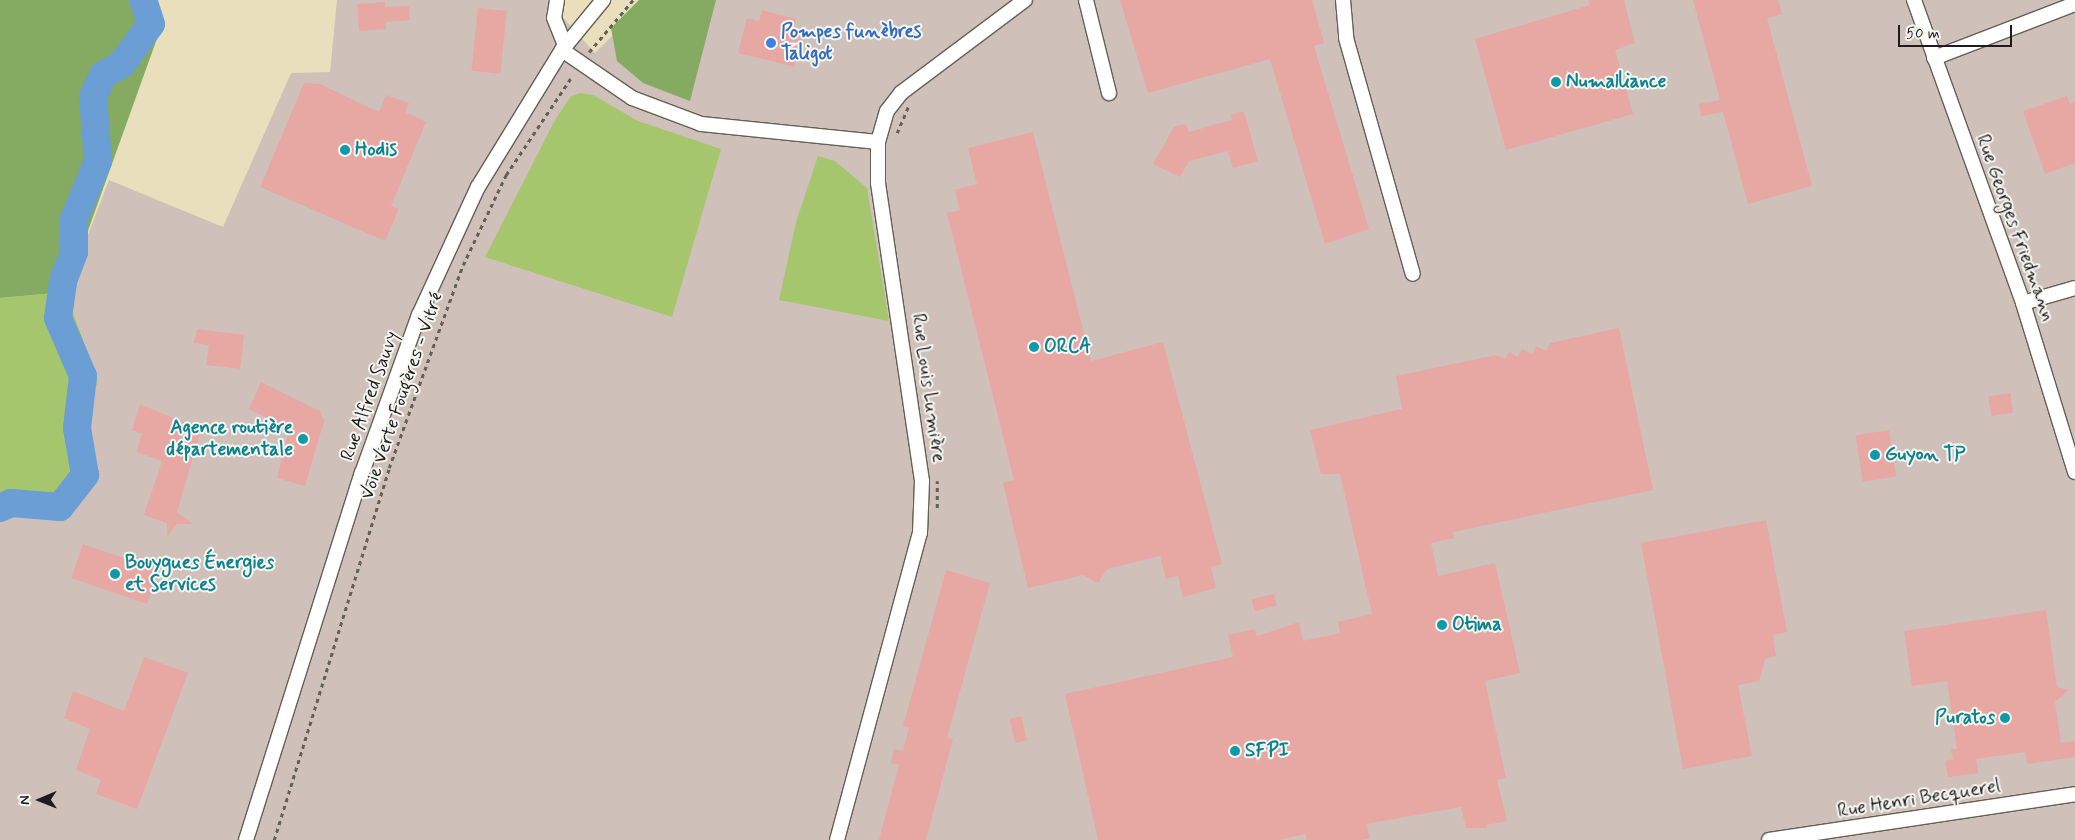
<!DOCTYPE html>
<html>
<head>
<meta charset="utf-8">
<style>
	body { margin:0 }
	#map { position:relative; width:2075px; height:840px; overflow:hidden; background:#eadfbc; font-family:Mynerve,sans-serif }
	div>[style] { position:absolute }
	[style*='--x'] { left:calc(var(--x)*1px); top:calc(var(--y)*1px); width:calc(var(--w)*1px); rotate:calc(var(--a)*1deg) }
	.industrial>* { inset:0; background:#cfc1ba }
	.green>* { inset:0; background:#a6c66e }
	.forest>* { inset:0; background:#84ab61 }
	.river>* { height:28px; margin:-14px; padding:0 14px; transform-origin:14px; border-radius:14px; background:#6a9ed5 }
	.building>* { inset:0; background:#e7a7a3; transform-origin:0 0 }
	.path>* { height:2.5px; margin-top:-1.25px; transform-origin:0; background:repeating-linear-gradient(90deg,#646054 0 4px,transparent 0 8px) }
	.roads { filter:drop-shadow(1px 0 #646054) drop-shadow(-1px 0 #646054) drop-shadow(0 1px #646054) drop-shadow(0 -1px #646054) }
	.street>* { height:14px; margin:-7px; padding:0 7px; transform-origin:7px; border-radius:7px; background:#fff }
	.dots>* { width:14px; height:14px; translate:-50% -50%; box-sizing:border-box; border:2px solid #f6f6f2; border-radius:50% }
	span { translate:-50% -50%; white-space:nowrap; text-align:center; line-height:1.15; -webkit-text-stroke:4px #f6f6f2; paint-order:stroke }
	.shop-label { font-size:19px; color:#366cbe; font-weight:700 }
	.left { translate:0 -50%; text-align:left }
	.culture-label { font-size:19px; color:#0d838f; font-weight:700 }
	.right { translate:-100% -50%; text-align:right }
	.street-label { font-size:19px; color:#1c1c1c }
	.north { position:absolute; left:15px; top:775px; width:50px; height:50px; -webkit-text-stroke:4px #f6f6f2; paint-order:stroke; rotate:269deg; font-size:14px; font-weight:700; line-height:20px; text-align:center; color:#1c1c1c }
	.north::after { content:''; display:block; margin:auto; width:18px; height:22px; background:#1c1c1c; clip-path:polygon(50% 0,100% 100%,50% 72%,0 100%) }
	.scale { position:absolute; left:1898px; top:25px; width:114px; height:22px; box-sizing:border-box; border:2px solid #1c1c1c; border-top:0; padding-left:6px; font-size:15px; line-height:18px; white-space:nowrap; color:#1c1c1c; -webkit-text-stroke:4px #f6f6f2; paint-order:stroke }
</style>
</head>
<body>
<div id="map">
	<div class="industrial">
		<i style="clip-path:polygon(337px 0,547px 0,595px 53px,648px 0,2075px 0,2075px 840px,0 840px,0 507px,63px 522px,95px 473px,78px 428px,98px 382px,66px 292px,109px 180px,223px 227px,291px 73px,330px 72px)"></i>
	</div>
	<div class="green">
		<i style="clip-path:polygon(580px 93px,593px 95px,638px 121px,721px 149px,672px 317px,485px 257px,555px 120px,571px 96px)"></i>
		<i style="clip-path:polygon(818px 156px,835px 161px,867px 188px,889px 321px,779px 300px,796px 222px)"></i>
		<i style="clip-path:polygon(66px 292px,98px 382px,78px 428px,95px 473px,63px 522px,0 507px,0 298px)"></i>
	</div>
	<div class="forest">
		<i style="clip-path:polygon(0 0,149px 0,159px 33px,66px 292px,0 298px)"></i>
		<i style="clip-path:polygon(639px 0,716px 0,690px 101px,643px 83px,617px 61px,611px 28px)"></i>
	</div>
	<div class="river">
		<i style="--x:0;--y:508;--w:12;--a:-24"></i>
		<i style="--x:11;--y:503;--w:49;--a:4.7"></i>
		<i style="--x:60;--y:507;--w:41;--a:-52"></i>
		<i style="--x:85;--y:475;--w:48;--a:-99.7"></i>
		<i style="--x:77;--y:428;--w:52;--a:-83.4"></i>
		<i style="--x:83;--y:376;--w:63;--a:-113.3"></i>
		<i style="--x:58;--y:318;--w:37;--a:-82"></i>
		<i style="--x:63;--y:281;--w:31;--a:-69"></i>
		<i style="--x:74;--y:252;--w:33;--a:-90"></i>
		<i style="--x:74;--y:219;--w:63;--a:-67.5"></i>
		<i style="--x:98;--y:161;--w:64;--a:-94.5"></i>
		<i style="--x:93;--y:97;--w:24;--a:-66"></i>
		<i style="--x:103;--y:75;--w:22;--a:-30"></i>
		<i style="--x:122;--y:64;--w:49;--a:-54.1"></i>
		<i style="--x:151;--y:24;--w:25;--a:-108"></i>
	</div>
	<div class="building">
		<i style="clip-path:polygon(1120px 0,1312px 0,1324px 43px,1314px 46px,1369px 229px,1325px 244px,1270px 59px,1148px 93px)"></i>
		<i style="clip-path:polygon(1588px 0,1624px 0,1635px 43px,1615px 50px,1633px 114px,1506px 150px,1475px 39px,1590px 5px)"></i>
		<i style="clip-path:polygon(1693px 0,1778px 0,1782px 14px,1767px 18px,1812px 186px,1748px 204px,1723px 112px,1701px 116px,1699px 104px,1720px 100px)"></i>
		<i style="clip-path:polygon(385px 2px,385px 7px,409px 6px,410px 20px,386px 22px,386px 29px,359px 31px,357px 4px)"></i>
		<i style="left:478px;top:8px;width:29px;height:63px;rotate:6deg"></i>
		<i style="clip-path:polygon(762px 10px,796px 19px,793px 30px,803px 33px,794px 67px,738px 53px,747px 18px,759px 21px)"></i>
		<i style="clip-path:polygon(304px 83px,320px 84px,379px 112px,386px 95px,409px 103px,405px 112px,426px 122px,391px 206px,399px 209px,385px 241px,260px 187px)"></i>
		<i style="clip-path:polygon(2067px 96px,2070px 104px,2075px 102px,2075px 163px,2045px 174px,2023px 111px)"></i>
		<i style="clip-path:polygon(1244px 111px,1258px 161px,1233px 168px,1228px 151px,1189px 161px,1180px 177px,1153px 164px,1174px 127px,1186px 124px,1189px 132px,1232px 120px,1231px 115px)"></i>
		<i style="clip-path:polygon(1033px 132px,1091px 361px,1163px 342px,1222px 564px,1211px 567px,1216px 588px,1183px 597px,1178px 576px,1166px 579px,1160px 556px,1107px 569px,1098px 583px,1083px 575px,1028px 588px,1003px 483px,1014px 480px,947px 213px,960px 210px,955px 190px,977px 184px,968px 148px)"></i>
		<i style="clip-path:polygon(1619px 328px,1653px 490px,1453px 532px,1454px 538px,1431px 543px,1438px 576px,1495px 563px,1520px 673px,1485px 681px,1506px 778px,1497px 780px,1507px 821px,1486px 825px,1487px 828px,1466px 828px,1461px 807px,1366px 824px,1370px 838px,1361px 840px,1307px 840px,1305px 834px,1278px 840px,1098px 840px,1065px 694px,1233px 657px,1228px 635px,1255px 629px,1257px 636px,1299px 622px,1303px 641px,1340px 633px,1338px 622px,1372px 614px,1340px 474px,1321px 474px,1310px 430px,1402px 409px,1396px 376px,1496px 355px,1505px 359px,1509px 352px,1518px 357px,1522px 349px,1532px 354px,1536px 346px,1546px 351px,1550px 343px)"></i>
		<i style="clip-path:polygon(198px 329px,244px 335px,240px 369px,206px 365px,209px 345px,193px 343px)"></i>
		<i style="clip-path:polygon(261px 382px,320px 411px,324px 421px,305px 486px,277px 478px,289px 429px,249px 409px)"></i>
		<i style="left:2010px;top:393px;width:20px;height:22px;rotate:81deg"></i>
		<i style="clip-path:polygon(140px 404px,201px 430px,177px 512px,193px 524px,177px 524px,167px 537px,167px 523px,144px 515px,162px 461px,136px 452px,142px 434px,132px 430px)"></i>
		<i style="left:1889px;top:430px;width:47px;height:34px;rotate:81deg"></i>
		<i style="clip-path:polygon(1766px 520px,1787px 632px,1773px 635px,1776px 656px,1765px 659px,1759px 681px,1738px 685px,1752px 756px,1683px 769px,1641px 543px)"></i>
		<i style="left:83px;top:544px;width:80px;height:36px;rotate:19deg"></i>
		<i style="clip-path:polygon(946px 570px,990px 583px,947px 738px,953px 739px,926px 840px,879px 840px,899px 765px,891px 763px,894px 749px,903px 751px,909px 727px,903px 726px)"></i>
		<i style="left:1274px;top:594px;width:12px;height:23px;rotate:76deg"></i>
		<i style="clip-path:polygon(2046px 610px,2057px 687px,2069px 690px,2055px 702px,2061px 743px,2075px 741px,2075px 757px,2027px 764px,2025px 752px,1976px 759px,1978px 773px,1948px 777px,1945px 761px,1953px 759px,1951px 749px,1957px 749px,1947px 681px,1912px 686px,1904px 631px)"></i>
		<i style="clip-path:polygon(144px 657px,188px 673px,137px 809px,96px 794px,101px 780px,76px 770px,90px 729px,64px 718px,73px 691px,124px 711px)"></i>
		<i style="left:1021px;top:716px;width:25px;height:12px;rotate:76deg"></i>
	</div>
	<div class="path">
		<i style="--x:589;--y:52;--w:68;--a:-49.8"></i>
		<i style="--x:897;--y:133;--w:30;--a:-67"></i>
		<i style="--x:937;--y:508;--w:27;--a:-90"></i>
		<i style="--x:274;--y:840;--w:389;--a:-72.8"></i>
		<i style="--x:389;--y:468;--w:216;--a:-70"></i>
		<i style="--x:463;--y:265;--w:100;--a:-64.5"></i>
		<i style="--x:506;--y:175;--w:120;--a:-56.2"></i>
	</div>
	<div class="roads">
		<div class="street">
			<i style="--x:557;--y:0;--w:18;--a:99"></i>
			<i style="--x:554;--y:18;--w:29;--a:68"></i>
			<i style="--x:1086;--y:0;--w:96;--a:76.1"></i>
			<i style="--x:1343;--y:0;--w:38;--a:85"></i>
			<i style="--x:1346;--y:38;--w:245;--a:74.2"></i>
			<i style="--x:1914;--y:0;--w:322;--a:70.2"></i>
			<i style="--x:2023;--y:303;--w:177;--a:72.9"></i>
			<i style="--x:562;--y:50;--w:85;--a:34.4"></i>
			<i style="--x:632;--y:98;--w:74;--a:20.6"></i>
			<i style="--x:701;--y:124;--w:178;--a:5.8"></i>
			<i style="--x:1934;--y:58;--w:151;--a:-21"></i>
			<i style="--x:2023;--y:303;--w:54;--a:-16.1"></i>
			<i style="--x:246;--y:840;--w:385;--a:-72.5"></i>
			<i style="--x:362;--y:473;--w:168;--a:-70.2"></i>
			<i style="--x:419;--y:315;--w:141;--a:-65.3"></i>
			<i style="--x:478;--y:187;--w:161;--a:-58.5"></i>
			<i style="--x:562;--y:50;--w:65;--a:-50.6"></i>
			<i style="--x:837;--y:840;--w:318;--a:-74.9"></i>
			<i style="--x:920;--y:533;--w:52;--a:-87.8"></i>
			<i style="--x:922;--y:481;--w:301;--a:-98.4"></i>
			<i style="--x:878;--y:183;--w:41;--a:-90"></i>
			<i style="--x:878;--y:142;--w:32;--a:-74"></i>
			<i style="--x:887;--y:111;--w:23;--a:-52"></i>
			<i style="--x:901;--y:93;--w:155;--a:-36.9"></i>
			<i style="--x:1769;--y:840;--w:309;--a:-8.5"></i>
		</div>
	</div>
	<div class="dots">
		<i style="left:771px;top:43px;background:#3f7fe0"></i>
		<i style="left:1556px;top:82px;background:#0f9aa8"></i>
		<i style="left:345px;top:150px;background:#0f9aa8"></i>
		<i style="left:1034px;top:347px;background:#0f9aa8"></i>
		<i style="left:303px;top:439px;background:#0f9aa8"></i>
		<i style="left:1875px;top:455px;background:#0f9aa8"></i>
		<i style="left:115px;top:574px;background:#0f9aa8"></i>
		<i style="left:1442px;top:625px;background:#0f9aa8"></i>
		<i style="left:2005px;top:718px;background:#0f9aa8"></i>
		<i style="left:1235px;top:751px;background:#0f9aa8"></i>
	</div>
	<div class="shop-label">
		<span class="left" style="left:781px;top:43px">Pompes funèbres<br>Taligot</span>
	</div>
	<div class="culture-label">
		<span class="left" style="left:1566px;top:82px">Numalliance</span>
		<span class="left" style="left:355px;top:150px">Hodis</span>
		<span class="left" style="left:1044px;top:347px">ORCA</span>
		<span class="right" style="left:293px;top:439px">Agence routière<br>départementale</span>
		<span class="left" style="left:1885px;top:455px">Guyon TP</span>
		<span class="left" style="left:125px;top:574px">Bouygues Énergies<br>et Services</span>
		<span class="left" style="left:1452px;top:625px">Otima</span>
		<span class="right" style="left:1995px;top:718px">Puratos</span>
		<span class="left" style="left:1245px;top:751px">SFPI</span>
	</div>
	<div class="street-label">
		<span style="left:2015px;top:228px;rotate:70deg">Rue Georges Friedmann</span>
		<span style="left:928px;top:388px;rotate:82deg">Rue Louis Lumière</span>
		<span style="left:370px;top:396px;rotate:-70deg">Rue Alfred Sauvy</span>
		<span style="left:402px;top:396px;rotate:-71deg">Voie Verte Fougères - Vitré</span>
		<span style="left:1919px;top:799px;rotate:-9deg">Rue Henri Becquerel</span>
	</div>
	<div class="north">N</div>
	<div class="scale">50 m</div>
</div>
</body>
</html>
